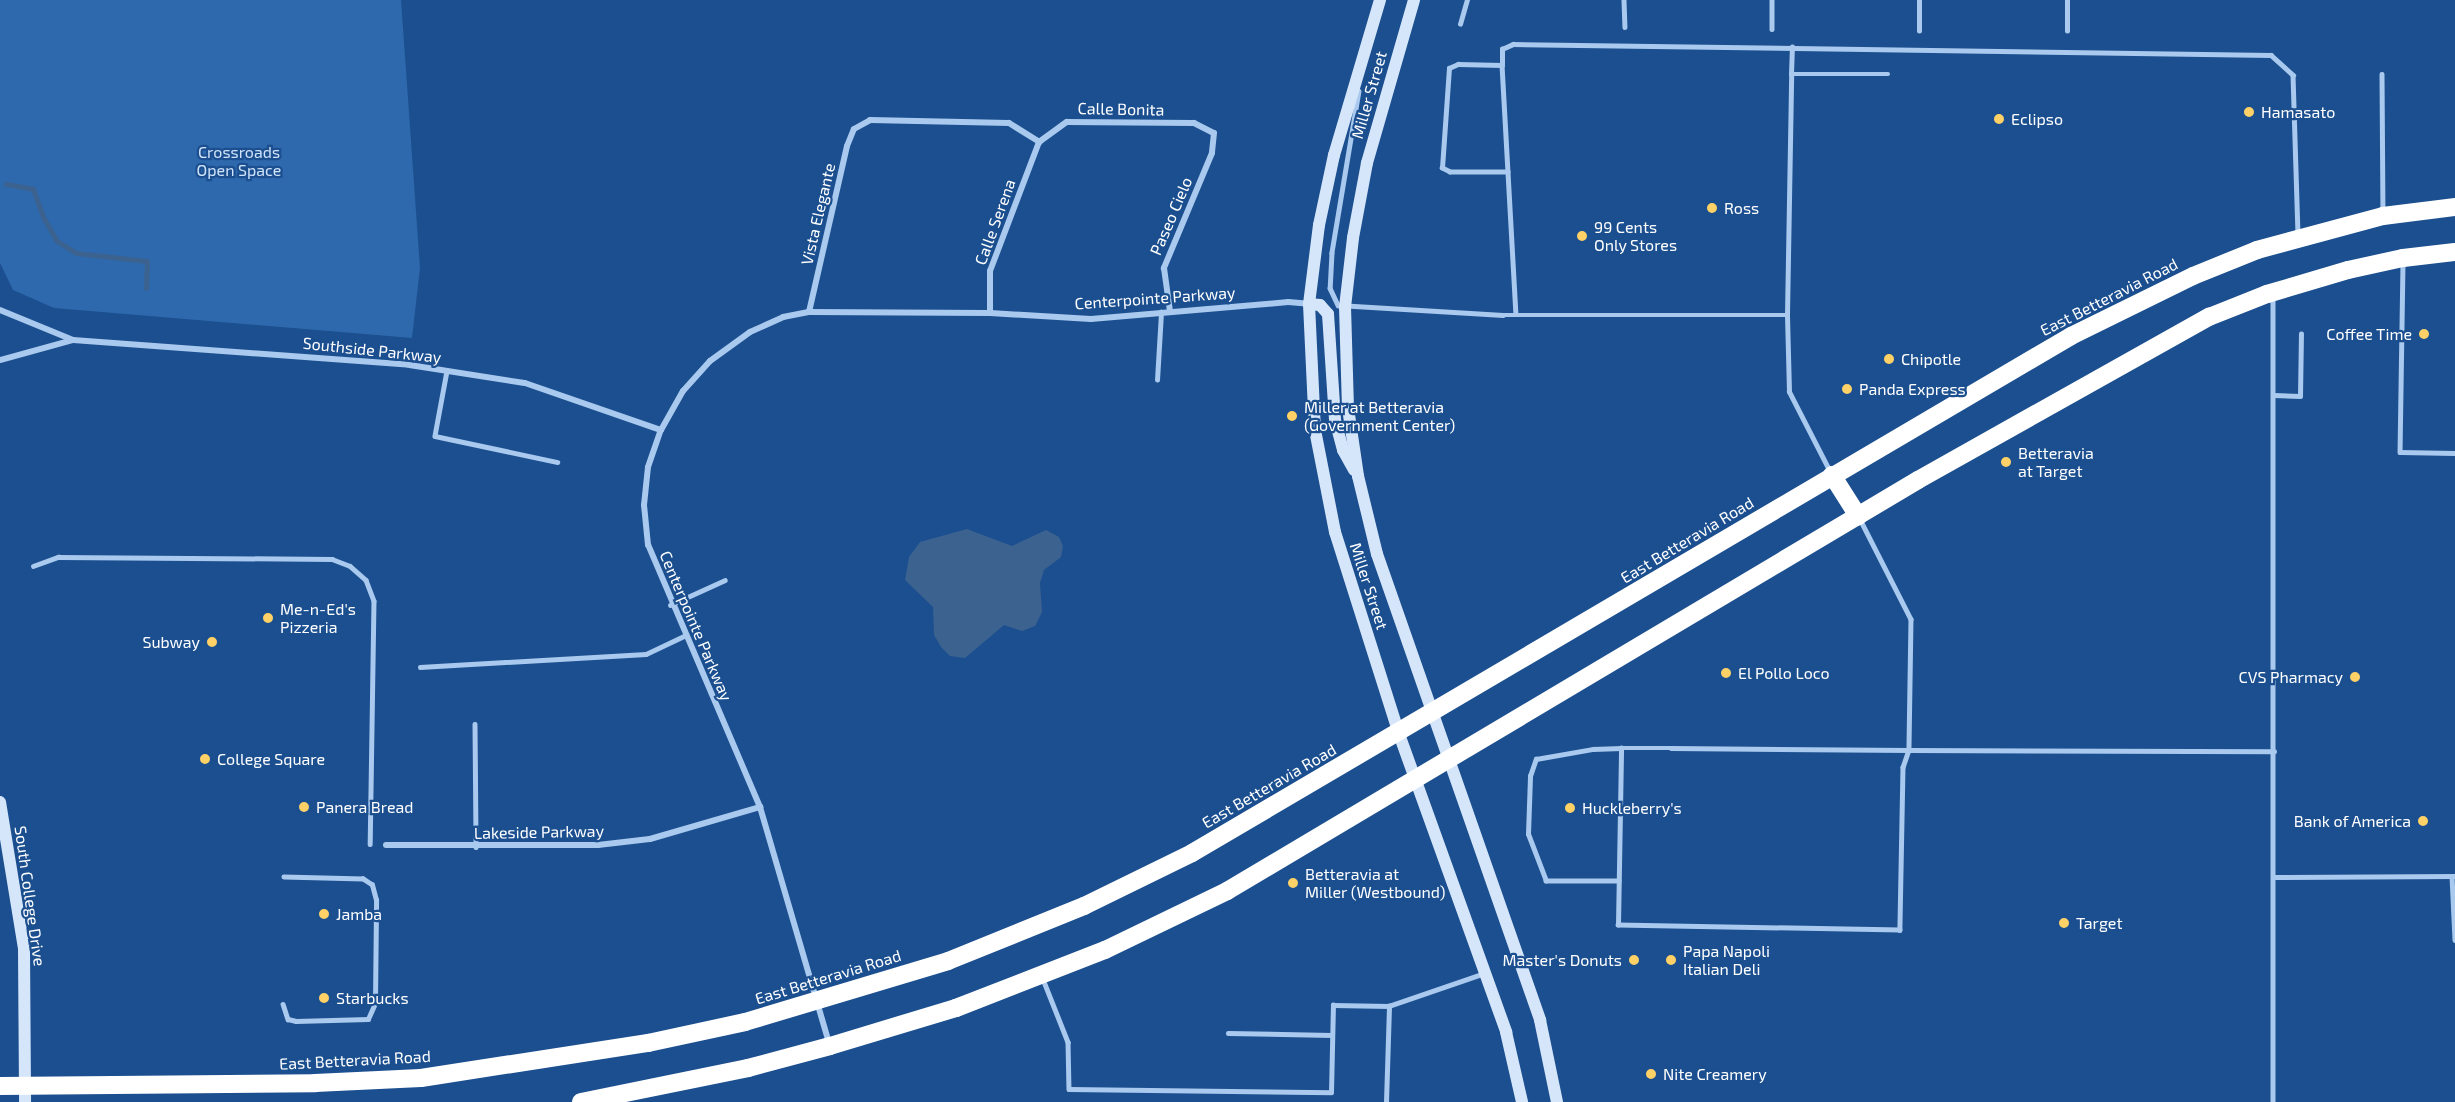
<!DOCTYPE html>
<html>
<head>
<meta charset="utf-8">
<style>
	body { margin:0 }
	#map { position:relative; width:2455px; height:1102px; overflow:hidden; background:#1b4f8f; font-family:"Exo 2",sans-serif }
	div>[style] { position:absolute }
	[style*='--x'] { left:calc(var(--x)*1px); top:calc(var(--y)*1px); width:calc(var(--w)*1px); rotate:calc(var(--a)*1deg) }
	.green>* { inset:0; background:#2e69ad }
	.water>* { inset:0; background:#3c6290 }
	.stream>* { height:5px; margin:-2.5px; padding:0 2.5px; transform-origin:2.5px; border-radius:2.5px; background:#3c6290 }
	.lane>* { height:4.5px; margin:-2.25px; padding:0 2.25px; transform-origin:2.25px; border-radius:2.25px; background:#a9c9ee }
	.street>* { height:6px; margin:-3px; padding:0 3px; transform-origin:3px; border-radius:3px; background:#a9c9ee }
	.secondary>* { height:12px; margin:-6px; padding:0 6px; transform-origin:6px; border-radius:6px; background:#d6e6fa }
	.highway>* { height:18px; margin:-9px; padding:0 9px; transform-origin:9px; border-radius:9px; background:#fff }
	.dots>* { width:16px; height:16px; translate:-50% -50%; box-sizing:border-box; border:3px solid #1b4f8f; border-radius:50% }
	span { translate:-50% -50%; white-space:nowrap; text-align:center; line-height:1.15; -webkit-text-stroke:4.5px #1b4f8f; paint-order:stroke }
	.street-label { font-size:16px; color:#fff }
	.poi-label { font-size:16px; color:#fff }
	.left { translate:0 -50%; text-align:left }
	.right { translate:-100% -50%; text-align:right }
	.park-label { font-size:16px; color:#cfe3fa }
</style>
</head>
<body>
<div id="map">
	<div class="green">
		<i style="clip-path:polygon(0 0,401px 0,420px 268px,412px 338px,54px 308px,13px 290px,0 263px)"></i>
	</div>
	<div class="water">
		<i style="clip-path:polygon(967px 529px,1012px 546px,1046px 530px,1059px 537px,1063px 546px,1061px 557px,1044px 570px,1040px 583px,1042px 612px,1035px 626px,1022px 631px,1004px 625px,965px 658px,950px 656px,941px 647px,934px 635px,933px 607px,905px 580px,909px 557px,920px 542px)"></i>
	</div>
	<div class="stream">
		<i style="--x:6;--y:184;--w:27;--a:10"></i>
		<i style="--x:33;--y:189;--w:30;--a:70"></i>
		<i style="--x:43;--y:217;--w:28;--a:60"></i>
		<i style="--x:57;--y:241;--w:22;--a:32"></i>
		<i style="--x:76;--y:253;--w:71;--a:6.4"></i>
		<i style="--x:147;--y:261;--w:27;--a:92"></i>
	</div>
	<div class="lane">
		<i style="--x:1624;--y:0;--w:27;--a:88"></i>
		<i style="--x:1772;--y:0;--w:29;--a:90"></i>
		<i style="--x:1460;--y:24;--w:25;--a:-74"></i>
		<i style="--x:1919;--y:31;--w:31;--a:-90"></i>
		<i style="--x:2067;--y:31;--w:31;--a:-90"></i>
		<i style="--x:1502;--y:65;--w:16;--a:-90"></i>
		<i style="--x:1502;--y:49;--w:12;--a:-24"></i>
		<i style="--x:1513;--y:44;--w:758;--a:0.83"></i>
		<i style="--x:2271;--y:55;--w:30;--a:42"></i>
		<i style="--x:2293;--y:75;--w:161;--a:88.2"></i>
		<i style="--x:1791;--y:74;--w:27;--a:-88"></i>
		<i style="--x:2382;--y:74;--w:139;--a:89.6"></i>
		<i style="--x:1359;--y:91;--w:164;--a:99.5"></i>
		<i style="--x:1332;--y:253;--w:35;--a:93"></i>
		<i style="--x:1330;--y:288;--w:19;--a:65"></i>
		<i style="--x:1338;--y:305;--w:165;--a:3.5"></i>
		<i style="--x:1503;--y:315;--w:284;--a:0"></i>
		<i style="--x:1508;--y:172;--w:58;--a:180"></i>
		<i style="--x:1450;--y:172;--w:9;--a:-153"></i>
		<i style="--x:1442;--y:168;--w:100;--a:-86"></i>
		<i style="--x:1449;--y:68;--w:10;--a:-24"></i>
		<i style="--x:1458;--y:64;--w:44;--a:1.3"></i>
		<i style="--x:1502;--y:65;--w:249;--a:86.8"></i>
		<i style="--x:2403;--y:263;--w:189;--a:90.9"></i>
		<i style="--x:2400;--y:452;--w:55;--a:1"></i>
		<i style="--x:2273;--y:298;--w:804;--a:90"></i>
		<i style="--x:447;--y:371;--w:66;--a:100.5"></i>
		<i style="--x:435;--y:436;--w:125;--a:12"></i>
		<i style="--x:1157;--y:380;--w:68;--a:-86.6"></i>
		<i style="--x:2274;--y:395;--w:26;--a:2"></i>
		<i style="--x:2300;--y:396;--w:62;--a:-89.1"></i>
		<i style="--x:1830;--y:472;--w:90;--a:-117.1"></i>
		<i style="--x:1789;--y:392;--w:77;--a:-91.5"></i>
		<i style="--x:1787;--y:315;--w:241;--a:-89"></i>
		<i style="--x:1791;--y:74;--w:97;--a:0"></i>
		<i style="--x:1861;--y:521;--w:110;--a:63"></i>
		<i style="--x:1911;--y:619;--w:131;--a:90.9"></i>
		<i style="--x:1909;--y:750;--w:365;--a:0.2"></i>
		<i style="--x:33;--y:566;--w:27;--a:-20"></i>
		<i style="--x:58;--y:557;--w:274;--a:0.4"></i>
		<i style="--x:332;--y:559;--w:19;--a:21"></i>
		<i style="--x:350;--y:566;--w:21;--a:41"></i>
		<i style="--x:366;--y:580;--w:22;--a:69"></i>
		<i style="--x:374;--y:601;--w:243;--a:90.9"></i>
		<i style="--x:670;--y:605;--w:60;--a:-24.4"></i>
		<i style="--x:420;--y:667;--w:226;--a:-3.3"></i>
		<i style="--x:646;--y:654;--w:42;--a:-25.3"></i>
		<i style="--x:475;--y:724;--w:123;--a:89.5"></i>
		<i style="--x:2452;--y:876;--w:64;--a:87.3"></i>
		<i style="--x:2274;--y:877;--w:181;--a:-0.3"></i>
		<i style="--x:1619;--y:881;--w:73;--a:180"></i>
		<i style="--x:1546;--y:881;--w:50;--a:-111"></i>
		<i style="--x:1528;--y:834;--w:58;--a:-88"></i>
		<i style="--x:1530;--y:776;--w:18;--a:-71"></i>
		<i style="--x:1536;--y:759;--w:58;--a:-10"></i>
		<i style="--x:1593;--y:749;--w:28;--a:-2"></i>
		<i style="--x:1621;--y:748;--w:50;--a:0"></i>
		<i style="--x:1671;--y:748;--w:238;--a:0.5"></i>
		<i style="--x:1909;--y:750;--w:18;--a:109"></i>
		<i style="--x:1903;--y:767;--w:163;--a:91.1"></i>
		<i style="--x:1900;--y:930;--w:282;--a:-179"></i>
		<i style="--x:1618;--y:925;--w:177;--a:-89"></i>
		<i style="--x:1043;--y:979;--w:68;--a:68.4"></i>
		<i style="--x:1068;--y:1042;--w:47;--a:88.8"></i>
		<i style="--x:1069;--y:1089;--w:262;--a:0.7"></i>
		<i style="--x:1331;--y:1092;--w:87;--a:-88.7"></i>
		<i style="--x:1333;--y:1005;--w:56;--a:1"></i>
		<i style="--x:1389;--y:1006;--w:102;--a:-19"></i>
		<i style="--x:283;--y:1004;--w:16;--a:72"></i>
		<i style="--x:288;--y:1019;--w:8;--a:14"></i>
		<i style="--x:296;--y:1021;--w:72;--a:-1.6"></i>
		<i style="--x:368;--y:1019;--w:17;--a:-66"></i>
		<i style="--x:375;--y:1003;--w:103;--a:-89.4"></i>
		<i style="--x:376;--y:900;--w:16;--a:-105"></i>
		<i style="--x:372;--y:885;--w:11;--a:-146"></i>
		<i style="--x:363;--y:879;--w:79;--a:-178.5"></i>
		<i style="--x:1228;--y:1033;--w:104;--a:1.1"></i>
		<i style="--x:1386;--y:1102;--w:96;--a:-88.2"></i>
	</div>
	<div class="street">
		<i style="--x:0;--y:310;--w:79;--a:22.3"></i>
		<i style="--x:73;--y:340;--w:331;--a:4.2"></i>
		<i style="--x:403;--y:364;--w:123;--a:8.9"></i>
		<i style="--x:525;--y:383;--w:144;--a:19.1"></i>
		<i style="--x:809;--y:312;--w:170;--a:-77.1"></i>
		<i style="--x:847;--y:146;--w:18;--a:-68"></i>
		<i style="--x:854;--y:129;--w:18;--a:-29"></i>
		<i style="--x:870;--y:120;--w:139;--a:1.2"></i>
		<i style="--x:1009;--y:123;--w:36;--a:32"></i>
		<i style="--x:1039;--y:142;--w:34;--a:-36"></i>
		<i style="--x:1067;--y:122;--w:127;--a:0.5"></i>
		<i style="--x:1194;--y:123;--w:22;--a:27"></i>
		<i style="--x:1214;--y:133;--w:20;--a:96"></i>
		<i style="--x:1212;--y:153;--w:125;--a:112.7"></i>
		<i style="--x:1164;--y:268;--w:43;--a:82.1"></i>
		<i style="--x:990;--y:313;--w:42;--a:-90"></i>
		<i style="--x:990;--y:271;--w:138;--a:-69.2"></i>
		<i style="--x:0;--y:360;--w:76;--a:-15.3"></i>
		<i style="--x:386;--y:845;--w:212;--a:0"></i>
		<i style="--x:598;--y:845;--w:52;--a:-6.6"></i>
		<i style="--x:650;--y:839;--w:115;--a:-16.2"></i>
		<i style="--x:829;--y:1043;--w:246;--a:-106.3"></i>
		<i style="--x:760;--y:807;--w:285;--a:-113.1"></i>
		<i style="--x:648;--y:545;--w:40;--a:-95.7"></i>
		<i style="--x:644;--y:505;--w:38;--a:-84"></i>
		<i style="--x:648;--y:467;--w:39;--a:-71"></i>
		<i style="--x:661;--y:430;--w:45;--a:-60.6"></i>
		<i style="--x:683;--y:391;--w:40;--a:-48"></i>
		<i style="--x:710;--y:361;--w:49;--a:-35.9"></i>
		<i style="--x:750;--y:332;--w:36;--a:-24"></i>
		<i style="--x:783;--y:317;--w:26;--a:-11"></i>
		<i style="--x:809;--y:312;--w:181;--a:0.3"></i>
		<i style="--x:990;--y:313;--w:101;--a:3.4"></i>
		<i style="--x:1091;--y:319;--w:198;--a:-4.9"></i>
		<i style="--x:1288;--y:302;--w:21;--a:5"></i>
	</div>
	<div class="secondary">
		<i style="--x:1380;--y:0;--w:162;--a:106.5"></i>
		<i style="--x:1334;--y:155;--w:72;--a:102.1"></i>
		<i style="--x:1319;--y:225;--w:80;--a:97.2"></i>
		<i style="--x:1309;--y:304;--w:126;--a:87.3"></i>
		<i style="--x:1315;--y:430;--w:104;--a:78.9"></i>
		<i style="--x:1335;--y:532;--w:212;--a:72.4"></i>
		<i style="--x:1399;--y:734;--w:317;--a:70.2"></i>
		<i style="--x:1506;--y:1032;--w:72;--a:77.1"></i>
		<i style="--x:1414;--y:0;--w:170;--a:106.1"></i>
		<i style="--x:1367;--y:163;--w:76;--a:100.6"></i>
		<i style="--x:1353;--y:238;--w:69;--a:96.6"></i>
		<i style="--x:1345;--y:307;--w:101;--a:88.3"></i>
		<i style="--x:1348;--y:408;--w:69;--a:81.6"></i>
		<i style="--x:1358;--y:476;--w:80;--a:76.3"></i>
		<i style="--x:1377;--y:554;--w:494;--a:70.7"></i>
		<i style="--x:1540;--y:1020;--w:84;--a:78.3"></i>
		<i style="--x:1309;--y:304;--w:11;--a:5"></i>
		<i style="--x:1320;--y:305;--w:12;--a:48"></i>
		<i style="--x:1328;--y:314;--w:106;--a:86.2"></i>
		<i style="--x:1335;--y:420;--w:31;--a:75"></i>
		<i style="--x:1343;--y:450;--w:23;--a:61"></i>
		<i style="--x:0;--y:802;--w:149;--a:80.7"></i>
		<i style="--x:24;--y:949;--w:153;--a:89.6"></i>
	</div>
	<div class="highway">
		<i style="--x:1832;--y:475;--w:49;--a:57.6"></i>
		<i style="--x:0;--y:1086;--w:315;--a:-0.5"></i>
		<i style="--x:315;--y:1083;--w:106;--a:-2.7"></i>
		<i style="--x:421;--y:1078;--w:230;--a:-8.8"></i>
		<i style="--x:648;--y:1043;--w:99;--a:-12.2"></i>
		<i style="--x:745;--y:1022;--w:212;--a:-16.7"></i>
		<i style="--x:948;--y:961;--w:147;--a:-22"></i>
		<i style="--x:1084;--y:906;--w:120;--a:-26.1"></i>
		<i style="--x:1192;--y:853;--w:1020;--a:-30.46"></i>
		<i style="--x:2071;--y:336;--w:136;--a:-26.2"></i>
		<i style="--x:2193;--y:276;--w:69;--a:-22.1"></i>
		<i style="--x:2257;--y:250;--w:131;--a:-15.1"></i>
		<i style="--x:2383;--y:216;--w:73;--a:-7.1"></i>
		<i style="--x:581;--y:1102;--w:170;--a:-11.5"></i>
		<i style="--x:748;--y:1068;--w:85;--a:-15"></i>
		<i style="--x:830;--y:1046;--w:132;--a:-16.8"></i>
		<i style="--x:956;--y:1008;--w:160;--a:-21.3"></i>
		<i style="--x:1105;--y:950;--w:136;--a:-25.8"></i>
		<i style="--x:1227;--y:891;--w:804;--a:-30.74"></i>
		<i style="--x:1918;--y:480;--w:334;--a:-29.3"></i>
		<i style="--x:2209;--y:317;--w:62;--a:-21.6"></i>
		<i style="--x:2267;--y:294;--w:84;--a:-16.5"></i>
		<i style="--x:2348;--y:270;--w:56;--a:-12.3"></i>
		<i style="--x:2403;--y:258;--w:52;--a:-6.6"></i>
	</div>
	<div class="dots">
		<i style="left:2249px;top:112px;background:#ffd166"></i>
		<i style="left:1999px;top:119px;background:#ffd166"></i>
		<i style="left:1712px;top:208px;background:#ffd166"></i>
		<i style="left:1582px;top:236px;background:#ffd166"></i>
		<i style="left:2424px;top:334px;background:#ffd166"></i>
		<i style="left:1889px;top:359px;background:#ffd166"></i>
		<i style="left:1847px;top:389px;background:#ffd166"></i>
		<i style="left:1292px;top:416px;background:#ffd166"></i>
		<i style="left:2006px;top:462px;background:#ffd166"></i>
		<i style="left:268px;top:618px;background:#ffd166"></i>
		<i style="left:212px;top:642px;background:#ffd166"></i>
		<i style="left:1726px;top:673px;background:#ffd166"></i>
		<i style="left:2355px;top:677px;background:#ffd166"></i>
		<i style="left:205px;top:759px;background:#ffd166"></i>
		<i style="left:304px;top:807px;background:#ffd166"></i>
		<i style="left:1570px;top:808px;background:#ffd166"></i>
		<i style="left:2423px;top:821px;background:#ffd166"></i>
		<i style="left:1293px;top:883px;background:#ffd166"></i>
		<i style="left:324px;top:914px;background:#ffd166"></i>
		<i style="left:2064px;top:923px;background:#ffd166"></i>
		<i style="left:1634px;top:960px;background:#ffd166"></i>
		<i style="left:1671px;top:960px;background:#ffd166"></i>
		<i style="left:324px;top:998px;background:#ffd166"></i>
		<i style="left:1651px;top:1074px;background:#ffd166"></i>
	</div>
	<div class="street-label">
		<span style="left:1369px;top:95px;rotate:-74deg">Miller Street</span>
		<span style="left:1121px;top:109px;rotate:1deg">Calle Bonita</span>
		<span style="left:818px;top:214px;rotate:-77deg">Vista Elegante</span>
		<span style="left:1171px;top:216px;rotate:-67deg">Paseo Cielo</span>
		<span style="left:995px;top:222px;rotate:-70deg">Calle Serena</span>
		<span style="left:2109px;top:297px;rotate:-27deg">East Betteravia Road</span>
		<span style="left:1155px;top:298px;rotate:-4deg">Centerpointe Parkway</span>
		<span style="left:372px;top:350px;rotate:6deg">Southside Parkway</span>
		<span style="left:1687px;top:540px;rotate:-31deg">East Betteravia Road</span>
		<span style="left:1369px;top:586px;rotate:72deg">Miller Street</span>
		<span style="left:696px;top:626px;rotate:67deg">Centerpointe Parkway</span>
		<span style="left:1269px;top:786px;rotate:-30deg">East Betteravia Road</span>
		<span style="left:539px;top:832px;rotate:-1deg">Lakeside Parkway</span>
		<span style="left:30px;top:896px;rotate:82deg">South College Drive</span>
		<span style="left:828px;top:977px;rotate:-17deg">East Betteravia Road</span>
		<span style="left:355px;top:1060px;rotate:-3deg">East Betteravia Road</span>
	</div>
	<div class="poi-label">
		<span class="left" style="left:2261px;top:112px">Hamasato</span>
		<span class="left" style="left:2011px;top:119px">Eclipso</span>
		<span class="left" style="left:1724px;top:208px">Ross</span>
		<span class="left" style="left:1594px;top:236px">99 Cents<br>Only Stores</span>
		<span class="right" style="left:2412px;top:334px">Coffee Time</span>
		<span class="left" style="left:1901px;top:359px">Chipotle</span>
		<span class="left" style="left:1859px;top:389px">Panda Express</span>
		<span class="left" style="left:1304px;top:416px">Miller at Betteravia<br>(Government Center)</span>
		<span class="left" style="left:2018px;top:462px">Betteravia<br>at Target</span>
		<span class="left" style="left:280px;top:618px">Me-n-Ed's<br>Pizzeria</span>
		<span class="right" style="left:200px;top:642px">Subway</span>
		<span class="left" style="left:1738px;top:673px">El Pollo Loco</span>
		<span class="right" style="left:2343px;top:677px">CVS Pharmacy</span>
		<span class="left" style="left:217px;top:759px">College Square</span>
		<span class="left" style="left:316px;top:807px">Panera Bread</span>
		<span class="left" style="left:1582px;top:808px">Huckleberry's</span>
		<span class="right" style="left:2411px;top:821px">Bank of America</span>
		<span class="left" style="left:1305px;top:883px">Betteravia at<br>Miller (Westbound)</span>
		<span class="left" style="left:336px;top:914px">Jamba</span>
		<span class="left" style="left:2076px;top:923px">Target</span>
		<span class="left" style="left:1683px;top:960px">Papa Napoli<br>Italian Deli</span>
		<span class="right" style="left:1622px;top:960px">Master's Donuts</span>
		<span class="left" style="left:336px;top:998px">Starbucks</span>
		<span class="left" style="left:1663px;top:1074px">Nite Creamery</span>
	</div>
	<div class="park-label">
		<span style="left:239px;top:161px">Crossroads<br>Open Space</span>
	</div>
</div>
</body>
</html>
